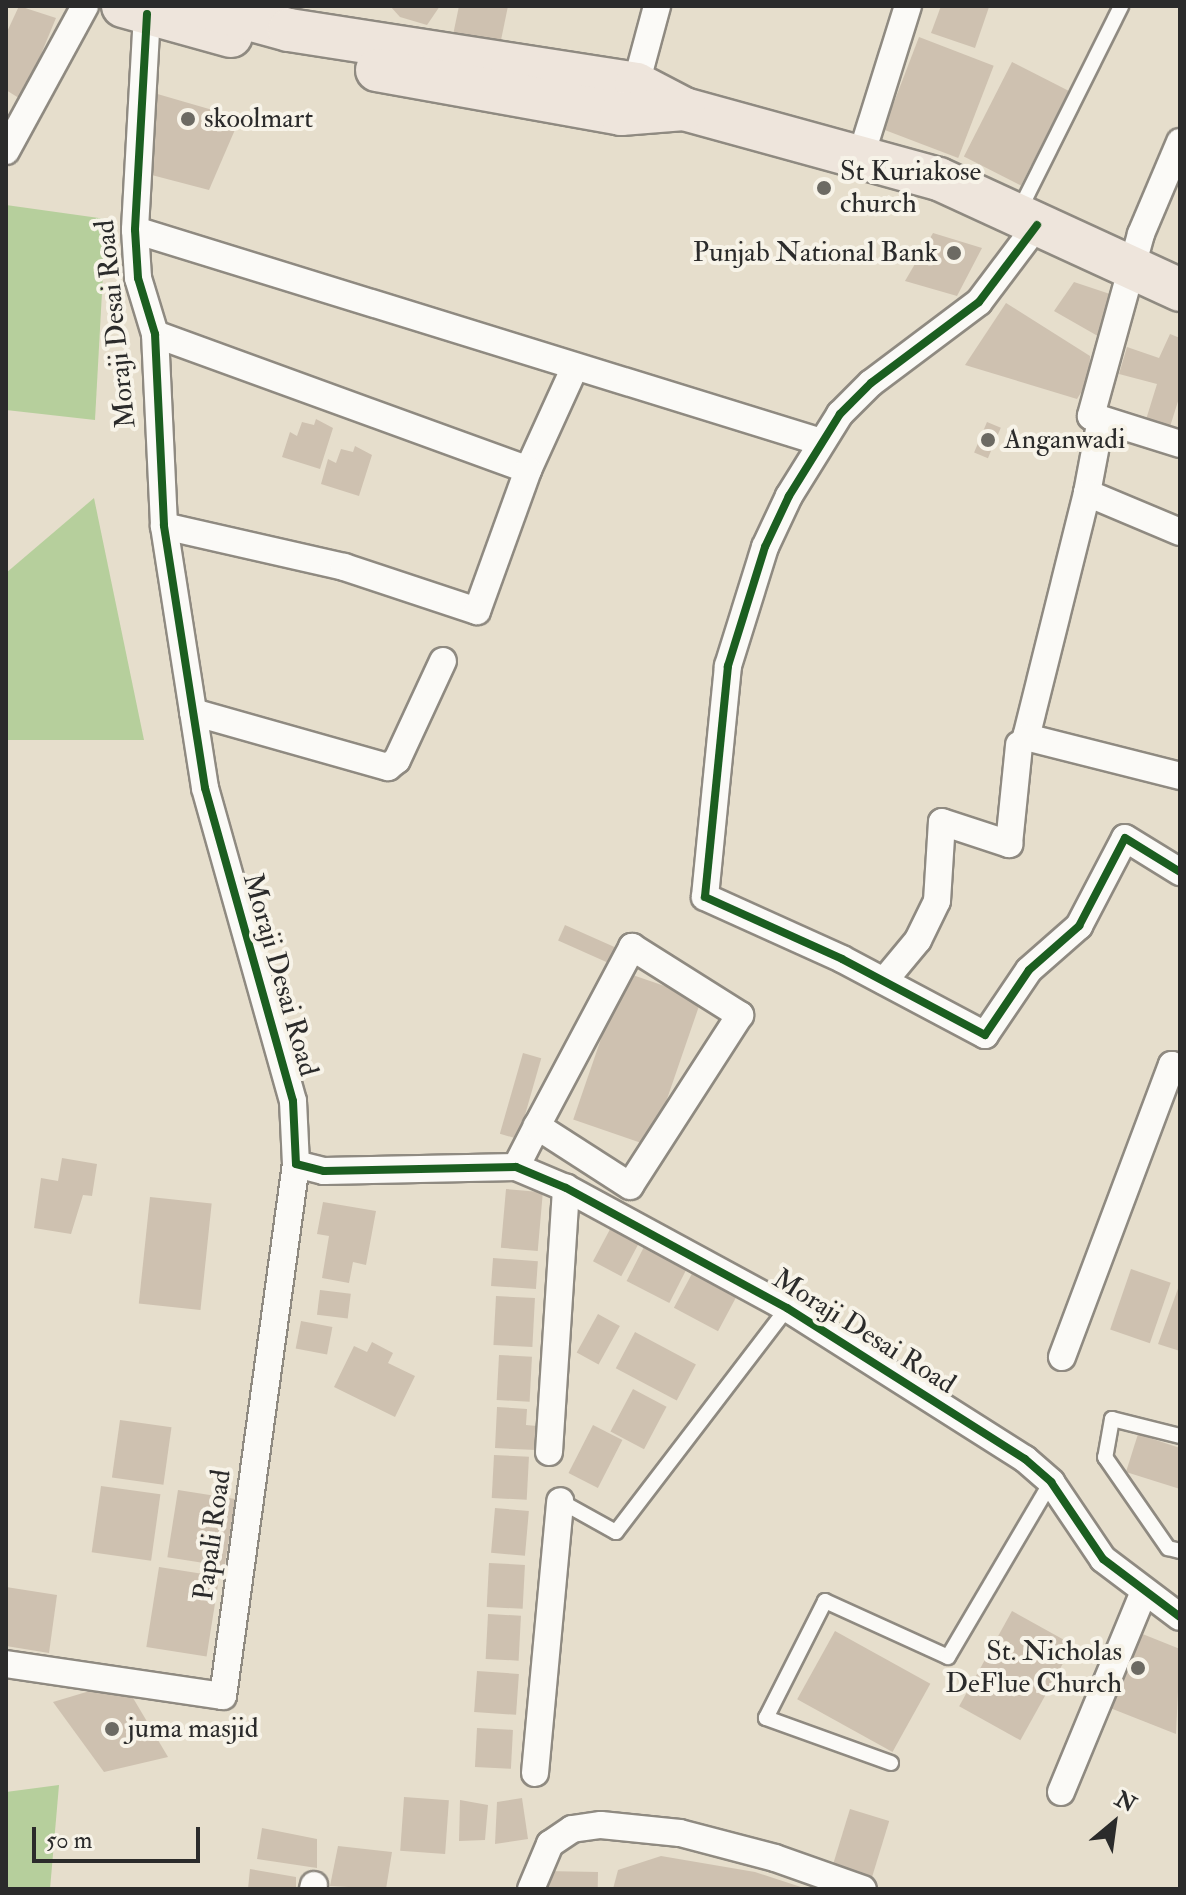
<!DOCTYPE html>
<html>
<head>
<meta charset="utf-8">
<style>
	body { margin:0 }
	#map { position:relative; width:1186px; height:1895px; overflow:hidden; background:#e6decc; font-family:"IM FELL Double Pica",serif }
	div>[style] { position:absolute }
	[style*='--x'] { left:calc(var(--x)*1px); top:calc(var(--y)*1px); width:calc(var(--w)*1px); rotate:calc(var(--a)*1deg) }
	.green>* { inset:0; background:#b6cf9c }
	.building>* { inset:0; background:#cec1b0; transform-origin:0 0 }
	.roads { filter:drop-shadow(2px 0 #8f8a81) drop-shadow(-2px 0 #8f8a81) drop-shadow(0 2px #8f8a81) drop-shadow(0 -2px #8f8a81) }
	.lane>* { height:14px; margin:-7px; padding:0 7px; transform-origin:7px; border-radius:7px; background:#fbfaf7 }
	.street>* { height:26px; margin:-13px; padding:0 13px; transform-origin:13px; border-radius:13px; background:#fbfaf7 }
	.primary>* { height:42px; margin:-21px; padding:0 21px; transform-origin:21px; border-radius:21px; background:#eee5dc }
	.cycleway>* { height:8px; margin:-4px; padding:0 4px; transform-origin:4px; border-radius:4px; background:#1b5e20 }
	.dots>* { width:22px; height:22px; translate:-50% -50%; box-sizing:border-box; border:4px solid #f7f3e8; border-radius:50% }
	span { translate:-50% -50%; white-space:nowrap; text-align:center; line-height:1.15; -webkit-text-stroke:8px #f7f3e8; paint-order:stroke }
	.poi-label { font-size:28px; color:#2b2b2b }
	.left { translate:0 -50%; text-align:left }
	.right { translate:-100% -50%; text-align:right }
	.street-label { font-size:28px; color:#2b2b2b }
	.frame { position:absolute; inset:0; border:8px solid #2b2b2b; pointer-events:none }
	.north { position:absolute; left:1074px; top:1783px; width:80px; height:80px; -webkit-text-stroke:6px #f7f3e8; paint-order:stroke; rotate:29deg; font-size:22px; font-weight:700; line-height:32px; text-align:center; color:#2b2b2b }
	.north::after { content:''; display:block; margin:auto; width:28px; height:36px; background:#2b2b2b; clip-path:polygon(50% 0,100% 100%,50% 72%,0 100%) }
	.scale { position:absolute; left:32px; top:1827px; width:168px; height:36px; box-sizing:border-box; border:4px solid #2b2b2b; border-top:0; padding-left:10px; font-size:24px; line-height:28px; white-space:nowrap; color:#2b2b2b; -webkit-text-stroke:6px #f7f3e8; paint-order:stroke }
</style>
</head>
<body>
<div id="map">
	<div class="green">
		<i style="clip-path:polygon(6px 205px,106px 219px,95px 420px,6px 410px)"></i>
		<i style="clip-path:polygon(94px 498px,144px 740px,6px 740px,6px 573px)"></i>
		<i style="clip-path:polygon(59px 1785px,50px 1889px,6px 1889px,6px 1792px)"></i>
	</div>
	<div class="building">
		<i style="clip-path:polygon(19px 6px,56px 18px,22px 100px,6px 90px,6px 34px)"></i>
		<i style="clip-path:polygon(390px 6px,440px 6px,427px 25px,400px 17px)"></i>
		<i style="clip-path:polygon(459px 6px,508px 6px,500px 45px,453px 35px)"></i>
		<i style="clip-path:polygon(941px 6px,989px 7px,975px 48px,931px 33px)"></i>
		<i style="left:919px;top:37px;width:80px;height:99px;rotate:21deg"></i>
		<i style="left:1012px;top:62px;width:64px;height:106px;rotate:27deg"></i>
		<i style="clip-path:polygon(154px 93px,240px 118px,209px 190px,144px 173px)"></i>
		<i style="clip-path:polygon(933px 233px,982px 248px,957px 296px,905px 281px)"></i>
		<i style="clip-path:polygon(1074px 282px,1119px 297px,1110px 343px,1054px 311px)"></i>
		<i style="clip-path:polygon(1006px 303px,1090px 356px,1089px 380px,1077px 399px,965px 365px)"></i>
		<i style="clip-path:polygon(1170px 334px,1180px 338px,1180px 395px,1168px 433px,1144px 426px,1157px 384px,1119px 374px,1127px 347px,1159px 358px)"></i>
		<i style="clip-path:polygon(316px 419px,333px 428px,320px 469px,282px 457px,290px 432px,297px 436px,302px 422px,314px 425px)"></i>
		<i style="left:987px;top:422px;width:15px;height:33px;rotate:23deg"></i>
		<i style="clip-path:polygon(355px 446px,372px 455px,359px 496px,321px 484px,328px 459px,336px 463px,341px 449px,353px 452px)"></i>
		<i style="left:565px;top:925px;width:59px;height:17px;rotate:24deg"></i>
		<i style="left:624px;top:972px;width:82px;height:156px;rotate:19deg"></i>
		<i style="left:523px;top:1053px;width:19px;height:84px;rotate:16deg"></i>
		<i style="clip-path:polygon(62px 1158px,97px 1164px,92px 1196px,83px 1195px,71px 1234px,34px 1228px,41px 1178px,58px 1181px)"></i>
		<i style="left:506px;top:1189px;width:37px;height:59px;rotate:5deg"></i>
		<i style="left:150px;top:1197px;width:62px;height:107px;rotate:6deg"></i>
		<i style="clip-path:polygon(323px 1202px,376px 1211px,366px 1265px,353px 1262px,349px 1283px,322px 1278px,329px 1236px,317px 1234px)"></i>
		<i style="left:616px;top:1218px;width:32px;height:49px;rotate:28deg"></i>
		<i style="left:647px;top:1241px;width:48px;height:45px;rotate:27deg"></i>
		<i style="left:493px;top:1258px;width:45px;height:28px;rotate:4deg"></i>
		<i style="left:695px;top:1268px;width:50px;height:45px;rotate:28deg"></i>
		<i style="left:1131px;top:1269px;width:42px;height:64px;rotate:19deg"></i>
		<i style="clip-path:polygon(1180px 1283px,1180px 1351px,1158px 1344px)"></i>
		<i style="left:320px;top:1290px;width:31px;height:25px;rotate:7deg"></i>
		<i style="left:496px;top:1296px;width:39px;height:49px;rotate:3deg"></i>
		<i style="left:598px;top:1314px;width:25px;height:44px;rotate:29deg"></i>
		<i style="left:301px;top:1321px;width:32px;height:28px;rotate:11deg"></i>
		<i style="left:635px;top:1332px;width:69px;height:41px;rotate:28deg"></i>
		<i style="clip-path:polygon(372px 1342px,393px 1353px,388px 1363px,415px 1376px,395px 1417px,334px 1387px,354px 1346px,367px 1352px)"></i>
		<i style="left:499px;top:1355px;width:33px;height:45px;rotate:3deg"></i>
		<i style="left:633px;top:1389px;width:38px;height:48px;rotate:28deg"></i>
		<i style="clip-path:polygon(497px 1407px,527px 1409px,526px 1425px,537px 1426px,536px 1450px,495px 1448px)"></i>
		<i style="left:120px;top:1420px;width:52px;height:58px;rotate:8deg"></i>
		<i style="left:593px;top:1425px;width:33px;height:54px;rotate:27deg"></i>
		<i style="clip-path:polygon(1138px 1434px,1180px 1448px,1180px 1489px,1126px 1472px)"></i>
		<i style="left:494px;top:1455px;width:35px;height:43px;rotate:3deg"></i>
		<i style="left:101px;top:1486px;width:60px;height:67px;rotate:8deg"></i>
		<i style="left:178px;top:1490px;width:58px;height:68px;rotate:9deg"></i>
		<i style="left:495px;top:1508px;width:34px;height:45px;rotate:5deg"></i>
		<i style="left:489px;top:1563px;width:36px;height:44px;rotate:3deg"></i>
		<i style="left:159px;top:1567px;width:61px;height:81px;rotate:9deg"></i>
		<i style="clip-path:polygon(6px 1587px,57px 1595px,49px 1653px,6px 1646px)"></i>
		<i style="left:1012px;top:1611px;width:70px;height:109px;rotate:29deg"></i>
		<i style="left:488px;top:1614px;width:33px;height:45px;rotate:3deg"></i>
		<i style="left:835px;top:1631px;width:109px;height:78px;rotate:29deg"></i>
		<i style="clip-path:polygon(1135px 1631px,1180px 1649px,1176px 1734px,1105px 1706px)"></i>
		<i style="left:477px;top:1671px;width:42px;height:41px;rotate:4deg"></i>
		<i style="clip-path:polygon(123px 1681px,168px 1757px,104px 1772px,53px 1702px)"></i>
		<i style="left:477px;top:1728px;width:36px;height:39px;rotate:3deg"></i>
		<i style="left:404px;top:1797px;width:45px;height:54px;rotate:4deg"></i>
		<i style="clip-path:polygon(522px 1798px,528px 1839px,495px 1844px,497px 1802px)"></i>
		<i style="clip-path:polygon(460px 1800px,488px 1805px,485px 1840px,459px 1841px)"></i>
		<i style="left:850px;top:1809px;width:41px;height:62px;rotate:17deg"></i>
		<i style="clip-path:polygon(262px 1828px,317px 1839px,317px 1868px,257px 1859px)"></i>
		<i style="clip-path:polygon(338px 1846px,392px 1852px,386px 1889px,330px 1886px)"></i>
		<i style="clip-path:polygon(661px 1856px,755px 1872px,807px 1889px,613px 1889px,618px 1870px)"></i>
		<i style="clip-path:polygon(250px 1869px,296px 1877px,296px 1889px,248px 1889px)"></i>
		<i style="left:544px;top:1871px;width:54px;height:18px;rotate:1deg"></i>
	</div>
	<div class="roads">
		<div class="lane">
			<i style="--x:1019;--y:211;--w:229;--a:-63.5"></i>
			<i style="--x:1180;--y:1436;--w:70;--a:-166"></i>
			<i style="--x:1112;--y:1419;--w:39;--a:100"></i>
			<i style="--x:1105;--y:1457;--w:111;--a:55.3"></i>
			<i style="--x:1168;--y:1548;--w:12;--a:14"></i>
			<i style="--x:560;--y:1501;--w:64;--a:29"></i>
			<i style="--x:616;--y:1532;--w:282;--a:-52.6"></i>
			<i style="--x:891;--y:1763;--w:133;--a:-160.2"></i>
			<i style="--x:766;--y:1718;--w:131;--a:-63.2"></i>
			<i style="--x:825;--y:1601;--w:135;--a:24.5"></i>
			<i style="--x:948;--y:1657;--w:203;--a:-59.5"></i>
		</div>
		<div class="street">
			<i style="--x:147;--y:14;--w:216;--a:93.2"></i>
			<i style="--x:135;--y:230;--w:48;--a:86.4"></i>
			<i style="--x:138;--y:278;--w:59;--a:73.1"></i>
			<i style="--x:155;--y:334;--w:192;--a:87.3"></i>
			<i style="--x:164;--y:526;--w:265;--a:81.1"></i>
			<i style="--x:205;--y:788;--w:325;--a:74.3"></i>
			<i style="--x:293;--y:1101;--w:63;--a:87.3"></i>
			<i style="--x:296;--y:1164;--w:29;--a:14"></i>
			<i style="--x:324;--y:1171;--w:192;--a:-1.2"></i>
			<i style="--x:516;--y:1167;--w:54;--a:22.8"></i>
			<i style="--x:566;--y:1188;--w:251;--a:28.5"></i>
			<i style="--x:787;--y:1308;--w:282;--a:32.4"></i>
			<i style="--x:1025;--y:1459;--w:35;--a:41"></i>
			<i style="--x:1051;--y:1482;--w:93;--a:56"></i>
			<i style="--x:1103;--y:1559;--w:96;--a:37"></i>
			<i style="--x:636;--y:84;--w:81;--a:-74.9"></i>
			<i style="--x:1180;--y:142;--w:100;--a:113"></i>
			<i style="--x:1141;--y:234;--w:189;--a:105.4"></i>
			<i style="--x:1091;--y:416;--w:93;--a:17.5"></i>
			<i style="--x:6;--y:151;--w:165;--a:-61.4"></i>
			<i style="--x:860;--y:159;--w:160;--a:-72.6"></i>
			<i style="--x:1037;--y:225;--w:96;--a:127"></i>
			<i style="--x:979;--y:302;--w:135;--a:143.1"></i>
			<i style="--x:871;--y:383;--w:44;--a:135"></i>
			<i style="--x:840;--y:414;--w:97;--a:121.9"></i>
			<i style="--x:789;--y:496;--w:56;--a:115.2"></i>
			<i style="--x:765;--y:547;--w:125;--a:107.3"></i>
			<i style="--x:728;--y:666;--w:232;--a:95.7"></i>
			<i style="--x:705;--y:897;--w:150;--a:24.3"></i>
			<i style="--x:842;--y:959;--w:162;--a:28"></i>
			<i style="--x:985;--y:1035;--w:78;--a:-55.9"></i>
			<i style="--x:1029;--y:970;--w:67;--a:-41.3"></i>
			<i style="--x:1079;--y:926;--w:99;--a:-62.4"></i>
			<i style="--x:1125;--y:838;--w:65;--a:31.7"></i>
			<i style="--x:135;--y:230;--w:718;--a:17.17"></i>
			<i style="--x:155;--y:334;--w:397;--a:20"></i>
			<i style="--x:528;--y:470;--w:113;--a:-65.5"></i>
			<i style="--x:1087;--y:493;--w:75;--a:-79.3"></i>
			<i style="--x:164;--y:526;--w:185;--a:12.8"></i>
			<i style="--x:344;--y:567;--w:140;--a:18.3"></i>
			<i style="--x:477;--y:611;--w:150;--a:-70.1"></i>
			<i style="--x:1180;--y:532;--w:101;--a:-157.2"></i>
			<i style="--x:1087;--y:493;--w:252;--a:104"></i>
			<i style="--x:1026;--y:737;--w:159;--a:14.2"></i>
			<i style="--x:193;--y:712;--w:203;--a:15.8"></i>
			<i style="--x:388;--y:767;--w:11;--a:-38"></i>
			<i style="--x:397;--y:760;--w:109;--a:-65.1"></i>
			<i style="--x:884;--y:981;--w:53;--a:-50.3"></i>
			<i style="--x:918;--y:940;--w:43;--a:-64"></i>
			<i style="--x:937;--y:901;--w:79;--a:-86.4"></i>
			<i style="--x:942;--y:822;--w:71;--a:18.2"></i>
			<i style="--x:1009;--y:844;--w:100;--a:-84.2"></i>
			<i style="--x:516;--y:1167;--w:46;--a:-62.9"></i>
			<i style="--x:537;--y:1126;--w:203;--a:-62"></i>
			<i style="--x:632;--y:947;--w:128;--a:32.2"></i>
			<i style="--x:740;--y:1015;--w:203;--a:122.8"></i>
			<i style="--x:630;--y:1186;--w:111;--a:-147.2"></i>
			<i style="--x:1062;--y:1357;--w:312;--a:-69.4"></i>
			<i style="--x:1172;--y:1065;--w:9;--a:27"></i>
			<i style="--x:549;--y:1452;--w:265;--a:-86.3"></i>
			<i style="--x:6;--y:1664;--w:219;--a:8.4"></i>
			<i style="--x:223;--y:1696;--w:537;--a:-82.19"></i>
			<i style="--x:535;--y:1773;--w:273;--a:-84.7"></i>
			<i style="--x:1061;--y:1792;--w:214;--a:-67.5"></i>
			<i style="--x:313;--y:1889;--w:4;--a:-76"></i>
			<i style="--x:531;--y:1889;--w:49;--a:-67.1"></i>
			<i style="--x:550;--y:1844;--w:27;--a:-34"></i>
			<i style="--x:572;--y:1829;--w:29;--a:-8"></i>
			<i style="--x:601;--y:1825;--w:79;--a:5.8"></i>
			<i style="--x:680;--y:1833;--w:98;--a:14.7"></i>
			<i style="--x:775;--y:1858;--w:93;--a:19.4"></i>
		</div>
		<div class="primary">
			<i style="--x:123;--y:6;--w:112;--a:15.5"></i>
			<i style="--x:201;--y:6;--w:91;--a:15.3"></i>
			<i style="--x:289;--y:30;--w:351;--a:8.8"></i>
			<i style="--x:636;--y:84;--w:54;--a:27.5"></i>
			<i style="--x:684;--y:109;--w:264;--a:15.4"></i>
			<i style="--x:939;--y:179;--w:265;--a:24.7"></i>
			<i style="--x:377;--y:70;--w:248;--a:10.2"></i>
			<i style="--x:621;--y:114;--w:63;--a:-4.5"></i>
		</div>
	</div>
	<div class="cycleway">
		<i style="--x:147;--y:14;--w:216;--a:93.2"></i>
		<i style="--x:135;--y:230;--w:48;--a:86.4"></i>
		<i style="--x:138;--y:278;--w:59;--a:73.1"></i>
		<i style="--x:155;--y:334;--w:192;--a:87.3"></i>
		<i style="--x:164;--y:526;--w:265;--a:81.1"></i>
		<i style="--x:205;--y:788;--w:325;--a:74.3"></i>
		<i style="--x:293;--y:1101;--w:63;--a:87.3"></i>
		<i style="--x:296;--y:1164;--w:29;--a:14"></i>
		<i style="--x:324;--y:1171;--w:192;--a:-1.2"></i>
		<i style="--x:516;--y:1167;--w:54;--a:22.8"></i>
		<i style="--x:566;--y:1188;--w:251;--a:28.5"></i>
		<i style="--x:787;--y:1308;--w:282;--a:32.4"></i>
		<i style="--x:1025;--y:1459;--w:35;--a:41"></i>
		<i style="--x:1051;--y:1482;--w:93;--a:56"></i>
		<i style="--x:1103;--y:1559;--w:96;--a:37"></i>
		<i style="--x:1037;--y:225;--w:96;--a:127"></i>
		<i style="--x:979;--y:302;--w:135;--a:143.1"></i>
		<i style="--x:871;--y:383;--w:44;--a:135"></i>
		<i style="--x:840;--y:414;--w:97;--a:121.9"></i>
		<i style="--x:789;--y:496;--w:56;--a:115.2"></i>
		<i style="--x:765;--y:547;--w:125;--a:107.3"></i>
		<i style="--x:728;--y:666;--w:232;--a:95.7"></i>
		<i style="--x:705;--y:897;--w:150;--a:24.3"></i>
		<i style="--x:842;--y:959;--w:162;--a:28"></i>
		<i style="--x:985;--y:1035;--w:78;--a:-55.9"></i>
		<i style="--x:1029;--y:970;--w:67;--a:-41.3"></i>
		<i style="--x:1079;--y:926;--w:99;--a:-62.4"></i>
		<i style="--x:1125;--y:838;--w:65;--a:31.7"></i>
	</div>
	<div class="dots">
		<i style="left:188px;top:119px;background:#6c6a63"></i>
		<i style="left:824px;top:188px;background:#6c6a63"></i>
		<i style="left:954px;top:253px;background:#6c6a63"></i>
		<i style="left:988px;top:440px;background:#6c6a63"></i>
		<i style="left:1138px;top:1668px;background:#6c6a63"></i>
		<i style="left:112px;top:1729px;background:#6c6a63"></i>
	</div>
	<div class="poi-label">
		<span class="left" style="left:204px;top:119px">skoolmart</span>
		<span class="left" style="left:840px;top:188px">St Kuriakose<br>church</span>
		<span class="right" style="left:938px;top:253px">Punjab National Bank</span>
		<span class="left" style="left:1004px;top:440px">Anganwadi</span>
		<span class="right" style="left:1122px;top:1668px">St. Nicholas<br>DeFlue Church</span>
		<span class="left" style="left:128px;top:1729px">juma masjid</span>
	</div>
	<div class="street-label">
		<span style="left:116px;top:324px;rotate:-96deg">Moraji Desai Road</span>
		<span style="left:280px;top:975px;rotate:74deg">Moraji Desai Road</span>
		<span style="left:864px;top:1332px;rotate:32deg">Moraji Desai Road</span>
		<span style="left:213px;top:1535px;rotate:-82deg">Papali Road</span>
	</div>
	<div class="frame"></div>
	<div class="north">N</div>
	<div class="scale">50 m</div>
</div>
</body>
</html>
